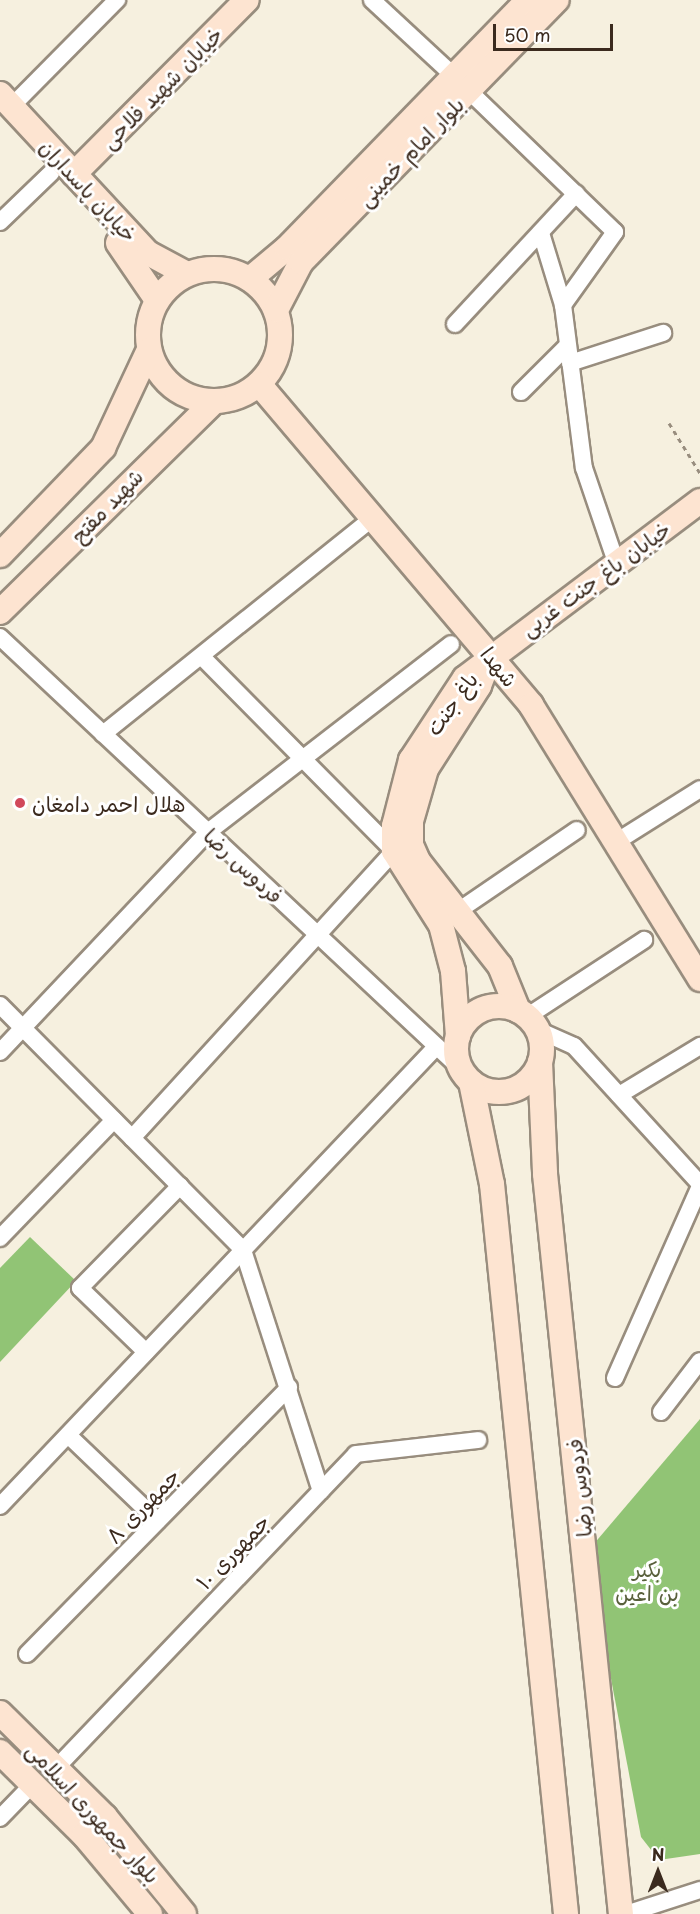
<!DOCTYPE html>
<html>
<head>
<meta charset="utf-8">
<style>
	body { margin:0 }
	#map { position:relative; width:700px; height:1914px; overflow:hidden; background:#f6f0df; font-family:"Playpen Sans","Playpen Sans Arabic",sans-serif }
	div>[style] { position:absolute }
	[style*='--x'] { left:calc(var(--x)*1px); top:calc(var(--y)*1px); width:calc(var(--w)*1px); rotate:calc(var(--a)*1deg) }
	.green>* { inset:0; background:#91c475 }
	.path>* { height:3px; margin-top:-1.5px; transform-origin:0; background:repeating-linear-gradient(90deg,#988d7e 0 4.5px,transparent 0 9px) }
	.roads { filter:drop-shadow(2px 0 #988d7e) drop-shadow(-2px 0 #988d7e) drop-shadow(0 2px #988d7e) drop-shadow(0 -2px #988d7e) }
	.street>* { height:16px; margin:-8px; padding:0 8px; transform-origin:8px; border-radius:8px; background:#fff }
	.secondary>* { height:24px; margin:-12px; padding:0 12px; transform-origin:12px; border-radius:12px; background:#fde4d1 }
	.secondary>.ring { margin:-12px; padding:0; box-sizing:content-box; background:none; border:24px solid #fde4d1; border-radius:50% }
	.dots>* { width:16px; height:16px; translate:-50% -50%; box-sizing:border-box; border:3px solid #fff; border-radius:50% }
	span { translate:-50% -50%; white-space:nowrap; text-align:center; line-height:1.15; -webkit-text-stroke:6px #fff; paint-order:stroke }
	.street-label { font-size:21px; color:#3b2a1e }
	.poi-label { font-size:21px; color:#3b2a1e }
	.left { translate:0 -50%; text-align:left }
	.park-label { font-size:21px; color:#59603c }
	.north { position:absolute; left:628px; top:1842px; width:60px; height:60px; -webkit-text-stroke:4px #fff; paint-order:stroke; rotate:0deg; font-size:16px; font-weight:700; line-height:24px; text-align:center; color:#3b2a1e }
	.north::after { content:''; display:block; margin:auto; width:21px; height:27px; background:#3b2a1e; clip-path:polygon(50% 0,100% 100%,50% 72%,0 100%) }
	.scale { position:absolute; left:493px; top:24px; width:120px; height:27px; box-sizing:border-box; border:3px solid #3b2a1e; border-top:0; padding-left:8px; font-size:18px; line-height:21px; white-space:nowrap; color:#3b2a1e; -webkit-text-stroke:4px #fff; paint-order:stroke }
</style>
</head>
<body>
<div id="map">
	<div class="green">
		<i style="clip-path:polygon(30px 1237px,76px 1281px,0 1362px,0 1268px)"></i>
		<i style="clip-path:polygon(700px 1419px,700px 1854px,659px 1860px,641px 1837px,587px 1552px)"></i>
	</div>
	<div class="path">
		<i style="--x:669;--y:423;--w:59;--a:58.2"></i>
	</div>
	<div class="roads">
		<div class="street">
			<i style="--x:372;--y:0;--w:112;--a:42.8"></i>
			<i style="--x:469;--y:91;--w:203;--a:44"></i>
			<i style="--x:615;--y:232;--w:90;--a:125.5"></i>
			<i style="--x:11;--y:107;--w:151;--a:-45.3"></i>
			<i style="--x:0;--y:222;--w:71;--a:-43.9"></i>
			<i style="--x:541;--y:233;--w:75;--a:73"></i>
			<i style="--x:563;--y:305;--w:164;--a:82.7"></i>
			<i style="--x:584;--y:468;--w:99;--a:71.2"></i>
			<i style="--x:455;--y:324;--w:178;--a:-47.1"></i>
			<i style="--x:570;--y:363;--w:98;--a:-17.9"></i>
			<i style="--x:521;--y:392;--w:66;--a:-45"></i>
			<i style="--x:0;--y:637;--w:632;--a:43.14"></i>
			<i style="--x:103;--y:734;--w:334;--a:-38.7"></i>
			<i style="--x:616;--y:842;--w:99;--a:-32.2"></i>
			<i style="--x:461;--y:909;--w:140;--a:-34.3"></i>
			<i style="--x:0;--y:1005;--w:345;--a:45.2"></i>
			<i style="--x:243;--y:1250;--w:253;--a:72.1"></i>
			<i style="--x:528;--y:1016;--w:139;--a:-33.2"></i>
			<i style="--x:538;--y:1030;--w:39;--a:24"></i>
			<i style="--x:574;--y:1046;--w:187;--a:47.6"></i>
			<i style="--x:0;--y:1052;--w:303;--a:-46.6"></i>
			<i style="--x:208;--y:832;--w:307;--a:-37.7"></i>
			<i style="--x:619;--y:1095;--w:95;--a:-31.2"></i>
			<i style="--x:132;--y:1138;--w:389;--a:-47.6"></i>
			<i style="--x:394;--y:851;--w:274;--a:-134.7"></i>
			<i style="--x:0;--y:1238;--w:164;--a:-46"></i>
			<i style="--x:146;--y:1352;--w:92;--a:-135.9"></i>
			<i style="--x:80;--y:1288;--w:143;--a:-45.6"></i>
			<i style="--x:615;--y:1378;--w:210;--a:-66.1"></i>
			<i style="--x:661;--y:1412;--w:64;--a:-52.6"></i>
			<i style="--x:68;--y:1435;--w:124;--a:43.7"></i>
			<i style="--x:0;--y:1506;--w:634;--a:-46.47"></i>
			<i style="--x:27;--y:1654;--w:374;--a:-45.5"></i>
			<i style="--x:56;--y:1768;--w:434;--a:-46.3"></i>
			<i style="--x:356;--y:1454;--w:123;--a:-6.5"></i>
			<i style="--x:0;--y:1818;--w:47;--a:-45.9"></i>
			<i style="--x:626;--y:1914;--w:78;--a:-18"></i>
		</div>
		<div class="secondary">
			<i style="--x:0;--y:94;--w:217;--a:47.1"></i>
			<i style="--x:148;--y:253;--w:44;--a:28.3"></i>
			<i style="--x:74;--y:174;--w:245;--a:-45.2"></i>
			<i style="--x:118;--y:243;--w:69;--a:55.6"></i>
			<i class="ring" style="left:148px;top:269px;width:108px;height:108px"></i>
			<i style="--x:250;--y:279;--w:48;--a:-40"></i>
			<i style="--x:287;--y:248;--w:346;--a:-45.8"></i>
			<i style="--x:276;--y:310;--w:54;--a:-62.5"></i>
			<i style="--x:301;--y:262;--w:366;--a:-45.7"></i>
			<i style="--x:259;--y:384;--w:421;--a:49.7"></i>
			<i style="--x:531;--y:705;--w:322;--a:58.3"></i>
			<i style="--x:0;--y:555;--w:149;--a:-46.1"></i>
			<i style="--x:103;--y:448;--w:108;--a:-64.9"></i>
			<i style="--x:0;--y:612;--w:301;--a:-44.5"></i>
			<i style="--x:490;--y:657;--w:31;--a:111"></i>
			<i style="--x:479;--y:686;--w:98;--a:122.6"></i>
			<i style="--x:426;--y:769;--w:54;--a:106.1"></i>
			<i style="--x:411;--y:821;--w:24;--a:90"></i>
			<i style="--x:411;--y:845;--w:17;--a:66"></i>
			<i style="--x:418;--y:861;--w:133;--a:52"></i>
			<i style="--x:500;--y:966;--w:48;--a:67.8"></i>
			<i class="ring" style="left:456px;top:1006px;width:62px;height:62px"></i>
			<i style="--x:458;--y:1036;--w:65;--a:-94.4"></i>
			<i style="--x:453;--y:971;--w:48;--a:-104.6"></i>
			<i style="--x:441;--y:925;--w:88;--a:-122.4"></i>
			<i style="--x:394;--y:851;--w:25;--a:-90"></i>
			<i style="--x:394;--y:826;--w:68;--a:-75.6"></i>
			<i style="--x:411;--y:760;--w:98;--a:-56.6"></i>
			<i style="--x:465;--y:678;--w:294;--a:-37"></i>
			<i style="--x:540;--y:1062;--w:112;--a:87.4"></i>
			<i style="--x:545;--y:1174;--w:744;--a:84.14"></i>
			<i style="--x:471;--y:1082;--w:104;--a:78.4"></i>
			<i style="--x:492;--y:1184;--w:734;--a:84.21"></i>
			<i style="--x:0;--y:1713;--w:148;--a:44.7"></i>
			<i style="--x:105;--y:1817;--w:125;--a:50.8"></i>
			<i style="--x:0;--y:1752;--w:118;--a:44.7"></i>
			<i style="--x:84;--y:1835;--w:103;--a:50.1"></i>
		</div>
	</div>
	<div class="dots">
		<i style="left:20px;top:803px;background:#d1495b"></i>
	</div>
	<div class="street-label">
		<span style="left:161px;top:87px;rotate:-45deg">خیابان شهید فلاحی</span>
		<span style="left:410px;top:151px;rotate:-46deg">بلوار امام خمینی</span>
		<span style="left:89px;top:190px;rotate:47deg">خیابان پاسداران</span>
		<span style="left:106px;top:505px;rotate:-46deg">شهید مفتح</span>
		<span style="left:595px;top:578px;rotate:-36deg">خیابان باغ جنت غربی</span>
		<span style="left:500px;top:666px;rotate:51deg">شهدا</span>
		<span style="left:451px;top:703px;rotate:-54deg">باغ جنت</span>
		<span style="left:244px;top:865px;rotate:43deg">فردوس رضا</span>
		<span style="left:578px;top:1488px;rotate:-96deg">فردوس رضا</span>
		<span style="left:142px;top:1505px;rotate:-46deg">جمهوری ۸</span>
		<span style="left:232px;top:1551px;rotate:-46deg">جمهوری ۱۰</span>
		<span style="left:94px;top:1812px;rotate:47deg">بلوار جمهوری اسلامی</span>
	</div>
	<div class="poi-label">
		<span class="left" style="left:32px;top:803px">هلال احمر دامغان</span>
	</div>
	<div class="park-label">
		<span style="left:647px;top:1580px">بکیر<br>بن اعین</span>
	</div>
	<div class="north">N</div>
	<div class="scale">50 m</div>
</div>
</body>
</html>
